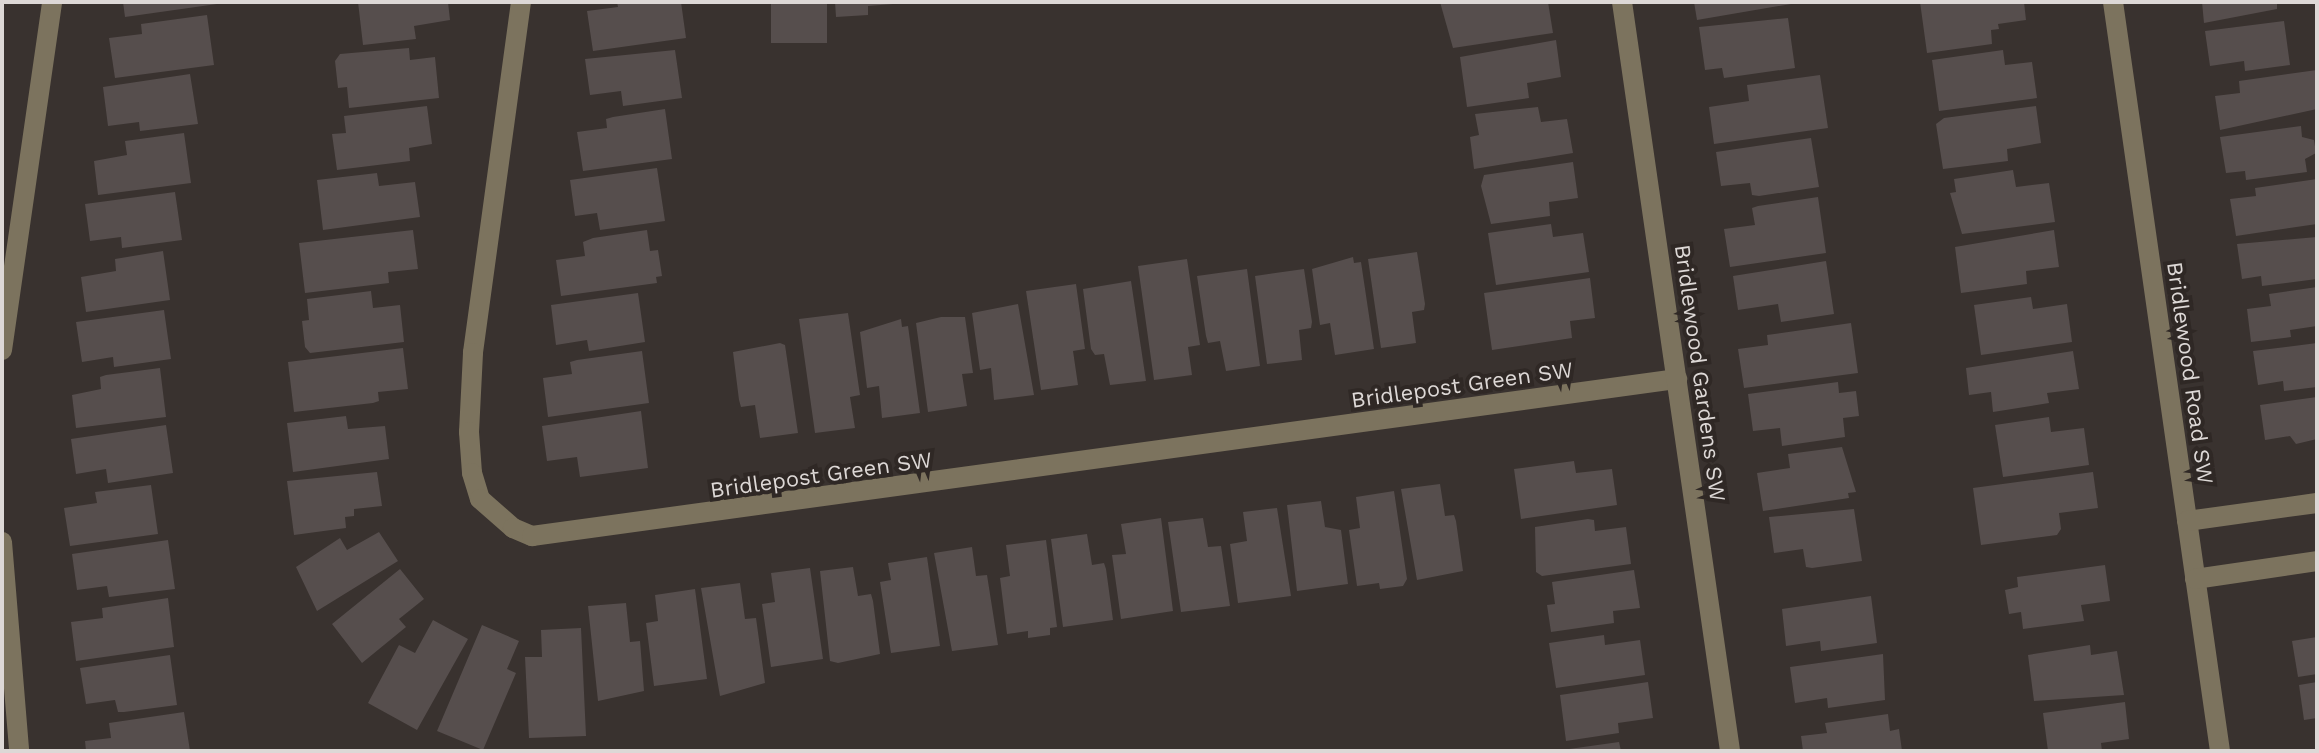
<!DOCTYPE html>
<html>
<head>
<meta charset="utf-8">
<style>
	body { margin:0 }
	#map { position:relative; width:2319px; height:753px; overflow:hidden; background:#39322f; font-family:"Work Sans",sans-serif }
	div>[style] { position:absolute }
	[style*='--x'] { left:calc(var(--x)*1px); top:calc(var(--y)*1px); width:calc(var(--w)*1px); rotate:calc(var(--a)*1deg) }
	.building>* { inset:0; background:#564e4d; transform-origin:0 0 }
	.minor>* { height:20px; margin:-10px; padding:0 10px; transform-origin:10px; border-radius:10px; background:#7c735e }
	span { translate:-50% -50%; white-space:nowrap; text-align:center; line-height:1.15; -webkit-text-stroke:8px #2f2825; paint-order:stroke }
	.street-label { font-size:22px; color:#ddd8d6 }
	.frame { position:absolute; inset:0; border:4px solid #ddd8d6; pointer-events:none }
</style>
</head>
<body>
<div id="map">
	<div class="building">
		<i style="clip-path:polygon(123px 2px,217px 2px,217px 4px,125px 17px)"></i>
		<i style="clip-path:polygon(358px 2px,448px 2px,450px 20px,414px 26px,416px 39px,363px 45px)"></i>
		<i style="clip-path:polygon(617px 2px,681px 2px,686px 38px,593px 51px,587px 11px,618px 7px)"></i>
		<i style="left:771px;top:2px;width:56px;height:41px"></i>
		<i style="clip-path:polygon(835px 2px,893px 2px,893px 4px,868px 6px,868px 15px,836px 17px)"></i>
		<i style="clip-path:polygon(1440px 2px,1548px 2px,1553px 33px,1453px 48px)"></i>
		<i style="clip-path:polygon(1694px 2px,1791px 2px,1791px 4px,1697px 20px)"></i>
		<i style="clip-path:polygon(1920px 2px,2024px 2px,2026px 20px,1998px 24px,1999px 29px,1991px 30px,1992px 44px,1927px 53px)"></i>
		<i style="clip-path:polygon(2202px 2px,2277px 2px,2277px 9px,2204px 23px)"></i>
		<i style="clip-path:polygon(207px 15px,214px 65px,115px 78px,109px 38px,142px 34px,141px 24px)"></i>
		<i style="clip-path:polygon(1788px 18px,1795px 68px,1724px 78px,1722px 68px,1705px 70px,1699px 27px)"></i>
		<i style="clip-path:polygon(2284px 21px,2290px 65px,2245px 71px,2244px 61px,2210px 66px,2205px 31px)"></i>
		<i style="clip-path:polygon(1556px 40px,1561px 77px,1527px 83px,1529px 98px,1467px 107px,1460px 57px)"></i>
		<i style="clip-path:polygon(409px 48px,410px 60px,435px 57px,439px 98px,349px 108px,347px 87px,338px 88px,335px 61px,340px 54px)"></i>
		<i style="clip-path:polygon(675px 50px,682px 98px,623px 106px,621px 91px,590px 95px,585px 59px)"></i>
		<i style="clip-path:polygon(2003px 50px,2005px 65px,2032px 62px,2037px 98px,1939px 111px,1932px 60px)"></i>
		<i style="clip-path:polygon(2317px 70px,2317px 109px,2220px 130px,2215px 96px,2240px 93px,2239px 81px)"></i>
		<i style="clip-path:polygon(190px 74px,198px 124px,140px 131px,139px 122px,108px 126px,103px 87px)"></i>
		<i style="clip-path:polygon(1820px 75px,1828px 128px,1714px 144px,1709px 107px,1749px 101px,1747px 85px)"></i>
		<i style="clip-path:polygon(427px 106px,432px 144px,409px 148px,410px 161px,337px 170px,332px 134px,346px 133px,344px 116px)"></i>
		<i style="clip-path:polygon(2036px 106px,2041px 143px,2007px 149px,2008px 161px,1943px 169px,1936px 124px,1944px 118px)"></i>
		<i style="clip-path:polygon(1538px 107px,1541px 122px,1567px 119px,1573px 153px,1474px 169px,1470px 137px,1479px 135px,1475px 114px)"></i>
		<i style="clip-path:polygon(665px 109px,672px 159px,583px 171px,577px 132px,607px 128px,606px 119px,613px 117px)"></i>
		<i style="clip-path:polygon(2301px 126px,2302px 137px,2314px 140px,2316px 153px,2305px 159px,2307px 172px,2246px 180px,2245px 171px,2226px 173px,2220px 137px)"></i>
		<i style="clip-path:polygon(184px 133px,191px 183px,98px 195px,94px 161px,127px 155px,125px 141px)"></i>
		<i style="clip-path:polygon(1811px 138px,1819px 187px,1759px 196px,1752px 195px,1750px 183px,1721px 186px,1716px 152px)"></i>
		<i style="clip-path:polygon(1573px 162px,1578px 198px,1549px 202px,1550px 216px,1491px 224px,1481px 186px,1484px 175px)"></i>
		<i style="clip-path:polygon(657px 168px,665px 221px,600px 230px,597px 213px,575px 216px,570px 180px)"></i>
		<i style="clip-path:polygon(2013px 170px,2016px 187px,2049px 183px,2055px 222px,1962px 234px,1950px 193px,1956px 192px,1954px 179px)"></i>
		<i style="clip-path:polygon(377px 173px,379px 186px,415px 182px,420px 217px,323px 230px,317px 180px)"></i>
		<i style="clip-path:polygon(2317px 179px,2317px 224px,2236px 236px,2230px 199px,2256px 196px,2255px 188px)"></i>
		<i style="clip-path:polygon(175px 192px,182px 240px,122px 248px,121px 237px,90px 241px,85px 204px)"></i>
		<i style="clip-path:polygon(1818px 197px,1826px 253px,1730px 267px,1724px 229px,1755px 225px,1752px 208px,1758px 206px)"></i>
		<i style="clip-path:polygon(1551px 224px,1553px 237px,1583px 233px,1589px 272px,1496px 285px,1488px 233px)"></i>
		<i style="clip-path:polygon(413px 230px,418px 269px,388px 272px,389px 283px,305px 293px,299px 243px)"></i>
		<i style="clip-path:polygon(647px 230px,650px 251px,658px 250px,662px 276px,656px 277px,657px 283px,561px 296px,556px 260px,585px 256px,583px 242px,593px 238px)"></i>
		<i style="clip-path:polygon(2054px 230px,2059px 267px,2026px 271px,2027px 284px,1961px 293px,1955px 247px)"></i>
		<i style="clip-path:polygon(2317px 237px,2317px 279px,2262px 286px,2261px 276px,2242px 279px,2237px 244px)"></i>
		<i style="clip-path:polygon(163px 251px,170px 300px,86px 312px,81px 277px,116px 271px,115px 259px)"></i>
		<i style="clip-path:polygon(1417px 252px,1425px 304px,1424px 310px,1412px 312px,1416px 343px,1381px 348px,1368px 259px)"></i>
		<i style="clip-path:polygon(1353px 257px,1354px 263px,1361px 262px,1374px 349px,1335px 355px,1330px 323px,1320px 325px,1312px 269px)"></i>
		<i style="clip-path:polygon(1187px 259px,1200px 345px,1188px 347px,1192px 375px,1154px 380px,1138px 266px)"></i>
		<i style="clip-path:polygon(1826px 261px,1834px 314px,1781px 322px,1778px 304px,1738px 310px,1733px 276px)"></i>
		<i style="clip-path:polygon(1247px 269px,1260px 366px,1226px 371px,1220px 341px,1208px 343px,1206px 336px,1197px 276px)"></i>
		<i style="clip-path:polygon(1304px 269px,1312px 322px,1311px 328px,1299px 330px,1302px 360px,1267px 364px,1255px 276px)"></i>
		<i style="clip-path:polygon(1590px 278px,1595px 318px,1570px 321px,1572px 338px,1492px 350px,1484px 293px)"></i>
		<i style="clip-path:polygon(1131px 281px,1146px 381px,1110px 385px,1104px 354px,1095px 355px,1091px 349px,1083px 289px)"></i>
		<i style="clip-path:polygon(1076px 284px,1085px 349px,1073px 351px,1078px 385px,1041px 390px,1026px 291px)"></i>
		<i style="clip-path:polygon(2317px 287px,2317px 326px,2290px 330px,2291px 337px,2251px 342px,2247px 309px,2271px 306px,2269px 294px)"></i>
		<i style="clip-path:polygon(371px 291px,373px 308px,400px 305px,404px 342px,310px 353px,305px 347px,302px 321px,309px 320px,307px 299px)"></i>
		<i style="clip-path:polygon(638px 293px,645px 342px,589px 351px,587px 340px,556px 345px,551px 305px)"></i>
		<i style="clip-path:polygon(2031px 297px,2033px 309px,2067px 304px,2072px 342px,1981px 355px,1974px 305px)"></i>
		<i style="clip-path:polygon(1018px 304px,1034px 395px,994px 400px,991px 368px,980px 370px,972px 313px)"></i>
		<i style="clip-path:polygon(164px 310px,171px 359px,114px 367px,113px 357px,82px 362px,76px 322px)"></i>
		<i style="clip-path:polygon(848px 313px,860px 395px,850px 397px,855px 428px,815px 433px,799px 319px)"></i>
		<i style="clip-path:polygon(941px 317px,965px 317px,973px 373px,962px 374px,967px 406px,928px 412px,916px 323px)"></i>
		<i style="clip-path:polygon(901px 319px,902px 327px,908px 326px,920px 413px,882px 418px,879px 386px,867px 388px,860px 332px)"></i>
		<i style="clip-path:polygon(1851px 323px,1858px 373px,1744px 388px,1738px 349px,1768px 345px,1767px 335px)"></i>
		<i style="clip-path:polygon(780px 343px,785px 345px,798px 433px,760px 438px,755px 405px,741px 407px,739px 400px,733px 352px)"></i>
		<i style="clip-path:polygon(2317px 343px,2317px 387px,2284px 391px,2283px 381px,2258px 385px,2253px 351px)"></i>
		<i style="clip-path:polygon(403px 348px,408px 389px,378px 392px,379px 401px,373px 403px,294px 412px,288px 362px)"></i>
		<i style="clip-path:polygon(642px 351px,649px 403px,548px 417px,543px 378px,572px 374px,570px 362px,577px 360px)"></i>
		<i style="clip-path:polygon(2073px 351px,2079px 389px,2047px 393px,2049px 403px,1993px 412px,1991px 392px,1969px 395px,1966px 368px)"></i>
		<i style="clip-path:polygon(160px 368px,166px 417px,76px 428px,72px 395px,101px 389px,100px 377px,106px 375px)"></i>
		<i style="clip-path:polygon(1838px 382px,1839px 393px,1856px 391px,1859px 416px,1843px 418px,1845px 437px,1782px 446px,1780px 428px,1753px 431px,1748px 394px)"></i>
		<i style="clip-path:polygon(2317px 397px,2317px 439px,2296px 444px,2290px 436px,2265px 440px,2260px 405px)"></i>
		<i style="clip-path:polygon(641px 411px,648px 468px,580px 477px,577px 457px,547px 461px,542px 426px)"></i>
		<i style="clip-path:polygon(346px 416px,348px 429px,385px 426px,389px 459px,293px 472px,287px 423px)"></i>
		<i style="clip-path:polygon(2049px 417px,2051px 432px,2084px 428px,2089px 465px,2003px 477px,1995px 425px)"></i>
		<i style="clip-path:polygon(166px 425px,173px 473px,108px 483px,106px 469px,76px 474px,71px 439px)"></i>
		<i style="clip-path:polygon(1842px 447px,1856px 492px,1848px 493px,1849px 498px,1763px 511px,1757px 473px,1790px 468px,1788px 454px)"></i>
		<i style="clip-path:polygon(1574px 461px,1576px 473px,1612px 469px,1617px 505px,1521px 519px,1514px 469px)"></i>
		<i style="clip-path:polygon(377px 472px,382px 506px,354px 509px,354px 516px,345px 517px,346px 528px,294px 535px,287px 481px)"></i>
		<i style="clip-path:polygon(2093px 472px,2098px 508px,2059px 513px,2061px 529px,2057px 535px,1981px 545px,1973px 488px)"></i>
		<i style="clip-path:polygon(1440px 484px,1445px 516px,1454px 515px,1456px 521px,1463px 571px,1417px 580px,1401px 489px)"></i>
		<i style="clip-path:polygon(151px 485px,158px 534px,70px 546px,64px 508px,97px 503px,95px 492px)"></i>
		<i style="clip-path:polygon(1394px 491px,1407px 579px,1403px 586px,1380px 589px,1379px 583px,1357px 586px,1349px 530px,1360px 528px,1356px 497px)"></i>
		<i style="clip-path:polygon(1321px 501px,1325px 527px,1341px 530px,1348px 584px,1297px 591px,1287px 505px)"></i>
		<i style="clip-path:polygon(1277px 508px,1291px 596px,1238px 603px,1230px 544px,1247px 541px,1243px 512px)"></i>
		<i style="clip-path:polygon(1854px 509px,1862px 561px,1812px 568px,1806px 567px,1803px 549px,1774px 553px,1769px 517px)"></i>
		<i style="clip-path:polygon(1161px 518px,1173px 611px,1121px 619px,1112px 555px,1126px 554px,1121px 524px)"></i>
		<i style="clip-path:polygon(1203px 518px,1208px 547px,1221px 546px,1230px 606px,1181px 612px,1168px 522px)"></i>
		<i style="clip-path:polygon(1588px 519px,1594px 520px,1595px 531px,1626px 527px,1631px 564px,1542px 576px,1536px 572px,1535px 527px)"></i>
		<i style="clip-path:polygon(379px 532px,398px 561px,317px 611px,296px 567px,340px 538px,347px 550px)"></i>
		<i style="clip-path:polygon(1087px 534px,1092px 565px,1104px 563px,1106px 569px,1113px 620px,1063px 627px,1051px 539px)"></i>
		<i style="clip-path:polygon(168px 540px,175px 589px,109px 597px,107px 586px,77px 590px,72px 554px)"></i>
		<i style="clip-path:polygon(1046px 540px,1057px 627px,1050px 628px,1050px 635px,1028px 638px,1028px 631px,1007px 634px,1000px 578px,1010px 576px,1006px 545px)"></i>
		<i style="clip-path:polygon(972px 547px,976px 576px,987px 575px,998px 645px,952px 651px,934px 553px)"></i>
		<i style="clip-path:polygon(927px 557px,940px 646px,891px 653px,880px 582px,891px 580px,888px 563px)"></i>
		<i style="clip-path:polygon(2105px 565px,2110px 601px,2081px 605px,2084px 621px,2023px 629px,2021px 612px,2009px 614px,2005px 590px,2018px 587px,2017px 577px)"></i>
		<i style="clip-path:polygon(853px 567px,858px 596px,871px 594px,873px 601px,880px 654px,838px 663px,830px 661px,820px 571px)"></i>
		<i style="clip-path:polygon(810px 568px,823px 659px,771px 667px,762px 604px,775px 602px,771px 573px)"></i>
		<i style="clip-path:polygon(400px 569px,424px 599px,399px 619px,406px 627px,362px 663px,332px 624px)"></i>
		<i style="clip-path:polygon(1634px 570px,1640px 608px,1613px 611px,1614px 623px,1551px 632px,1547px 605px,1555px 604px,1552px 582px)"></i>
		<i style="clip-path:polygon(740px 583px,745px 619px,756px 618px,765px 683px,720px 696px,701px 588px)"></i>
		<i style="clip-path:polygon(695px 589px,707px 679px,654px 686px,646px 623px,658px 621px,655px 595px)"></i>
		<i style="clip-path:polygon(1871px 596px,1877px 643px,1821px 651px,1820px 641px,1786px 646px,1782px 609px)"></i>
		<i style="clip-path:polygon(168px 598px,174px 647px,76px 661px,71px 622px,103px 618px,102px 608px)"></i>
		<i style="clip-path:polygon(626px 603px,630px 642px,640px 641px,644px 691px,598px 701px,588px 606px)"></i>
		<i style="clip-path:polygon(433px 620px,468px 639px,417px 730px,368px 703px,399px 645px,415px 653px)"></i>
		<i style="clip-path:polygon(482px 625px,519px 641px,507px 669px,516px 673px,483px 750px,437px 731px)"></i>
		<i style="clip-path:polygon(581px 628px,586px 736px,529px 738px,525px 657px,542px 657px,541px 630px)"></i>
		<i style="clip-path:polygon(1604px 635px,1605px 645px,1640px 640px,1645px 675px,1556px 688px,1549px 643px)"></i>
		<i style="clip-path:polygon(2317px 637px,2317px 674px,2298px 677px,2292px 641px)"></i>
		<i style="clip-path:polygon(2090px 645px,2091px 655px,2117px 651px,2124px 695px,2034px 701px,2028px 655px)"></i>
		<i style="clip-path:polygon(1883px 654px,1885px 700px,1828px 708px,1827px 698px,1795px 703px,1790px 667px)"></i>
		<i style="clip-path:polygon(170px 655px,177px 705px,124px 712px,118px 712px,115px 700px,86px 704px,80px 668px)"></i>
		<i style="clip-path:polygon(1648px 682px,1653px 718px,1618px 723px,1619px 733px,1566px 741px,1560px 695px)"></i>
		<i style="clip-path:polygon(2317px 682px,2317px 718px,2304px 720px,2299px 685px)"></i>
		<i style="clip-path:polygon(2125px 702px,2129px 739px,2101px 743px,2102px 751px,2048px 751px,2043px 713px)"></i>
		<i style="clip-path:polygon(184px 712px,190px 751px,86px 751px,85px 741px,111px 738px,109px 723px)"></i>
		<i style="clip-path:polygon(1888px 714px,1890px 731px,1899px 729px,1902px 751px,1803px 751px,1801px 736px,1827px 733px,1825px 723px)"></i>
		<i style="clip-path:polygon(1619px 742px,1621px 751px,1569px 751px,1569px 749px)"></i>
	</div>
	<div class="minor">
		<i style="--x:521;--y:2;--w:354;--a:97.8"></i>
		<i style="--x:473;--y:353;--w:79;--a:92.9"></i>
		<i style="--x:469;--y:432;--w:41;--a:85.8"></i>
		<i style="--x:472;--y:473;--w:27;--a:73"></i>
		<i style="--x:480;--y:499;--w:44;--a:41.3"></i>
		<i style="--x:513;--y:528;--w:21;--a:23"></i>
		<i style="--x:532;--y:536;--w:1156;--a:-7.81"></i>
		<i style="--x:1622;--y:2;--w:757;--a:81.79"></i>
		<i style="--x:2113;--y:2;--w:757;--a:81.87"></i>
		<i style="--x:2;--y:350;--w:352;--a:-81.8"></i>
		<i style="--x:2187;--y:521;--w:131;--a:-7.9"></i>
		<i style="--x:2;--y:542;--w:210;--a:85.3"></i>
		<i style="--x:2195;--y:579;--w:123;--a:-8.4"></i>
	</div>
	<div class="street-label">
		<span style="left:1700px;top:373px;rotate:82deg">Bridlewood Gardens SW</span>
		<span style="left:2190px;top:373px;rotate:82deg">Bridlewood Road SW</span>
		<span style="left:1462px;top:385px;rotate:-8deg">Bridlepost Green SW</span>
		<span style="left:821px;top:475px;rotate:-8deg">Bridlepost Green SW</span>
	</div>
	<div class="frame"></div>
</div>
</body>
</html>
